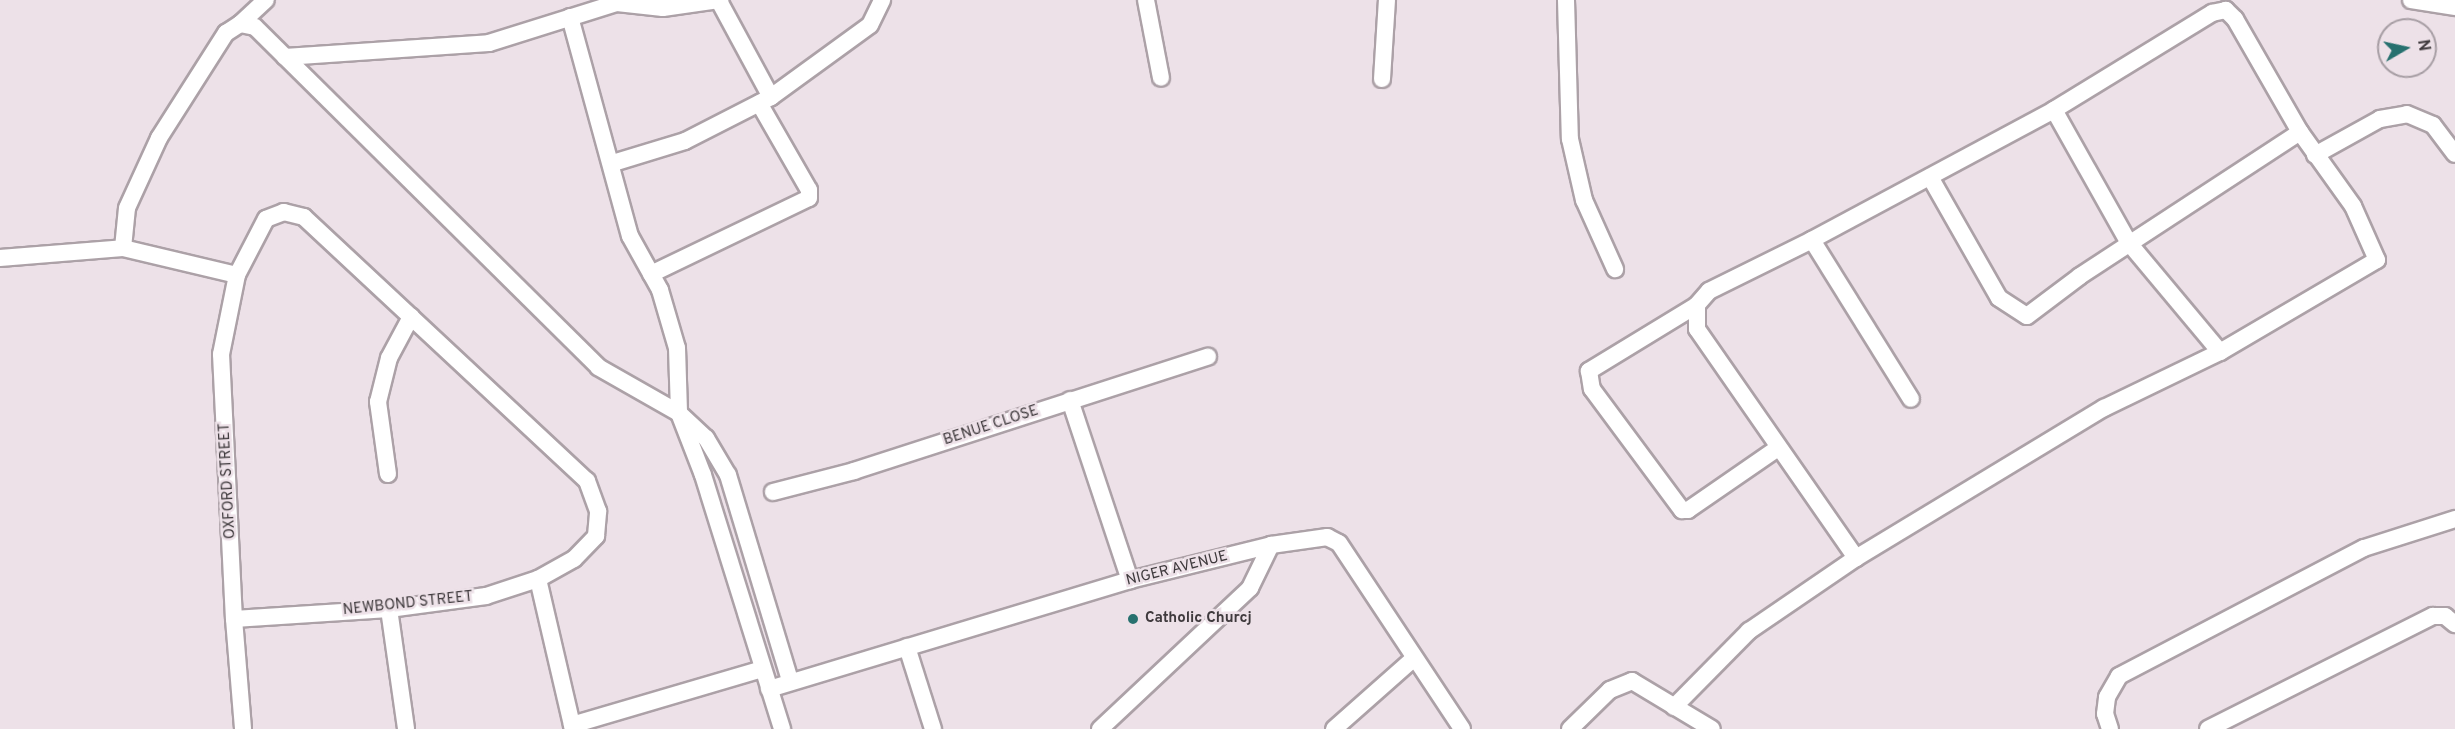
<!DOCTYPE html>
<html>
<head>
<meta charset="utf-8">
<style>
	body { margin:0 }
	#map { position:relative; width:2455px; height:729px; overflow:hidden; background:#ede1e8; font-family:Overpass,sans-serif }
	div>[style] { position:absolute }
	[style*='--x'] { left:calc(var(--x)*1px); top:calc(var(--y)*1px); width:calc(var(--w)*1px); rotate:calc(var(--a)*1deg) }
	.roads { filter:drop-shadow(2px 0 #aca1a7) drop-shadow(-2px 0 #aca1a7) drop-shadow(0 2px #aca1a7) drop-shadow(0 -2px #aca1a7) }
	.street>* { height:16px; margin:-8px; padding:0 8px; transform-origin:8px; border-radius:8px; background:#fff }
	.dots>* { width:16px; height:16px; translate:-50% -50%; box-sizing:border-box; border:3px solid #ede1e8; border-radius:50% }
	span { translate:-50% -50%; white-space:nowrap; text-align:center; line-height:1.15; -webkit-text-stroke:5px #ede1e8; paint-order:stroke }
	.street-label { font-size:15px; color:#3f3a3d }
	.poi-label { font-size:15px; color:#3f3a3d; font-weight:700 }
	.left { translate:0 -50%; text-align:left }
	.north { position:absolute; left:2377px; top:18px; width:60px; height:60px; box-sizing:border-box; background:#ede1e8; border:2px solid #a79ea4; border-radius:50%; rotate:81deg; font-size:16px; font-weight:700; line-height:24px; text-align:center; color:#3f3a3d }
	.north::after { content:''; display:block; margin:auto; width:21px; height:27px; background:#27716f; clip-path:polygon(50% 0,100% 100%,50% 72%,0 100%) }
</style>
</head>
<body>
<div id="map">
	<div class="roads">
		<div class="street">
			<i style="--x:1146;--y:0;--w:79;--a:79.1"></i>
			<i style="--x:1566;--y:0;--w:139;--a:88.4"></i>
			<i style="--x:1570;--y:139;--w:63;--a:77.1"></i>
			<i style="--x:1584;--y:200;--w:76;--a:65.8"></i>
			<i style="--x:2411;--y:0;--w:45;--a:9"></i>
			<i style="--x:719;--y:1;--w:109;--a:61.6"></i>
			<i style="--x:570;--y:17;--w:227;--a:74.7"></i>
			<i style="--x:630;--y:236;--w:62;--a:60.9"></i>
			<i style="--x:660;--y:290;--w:60;--a:73.7"></i>
			<i style="--x:677;--y:348;--w:65;--a:88.2"></i>
			<i style="--x:679;--y:413;--w:37;--a:43"></i>
			<i style="--x:706;--y:438;--w:43;--a:59.3"></i>
			<i style="--x:728;--y:475;--w:215;--a:73.2"></i>
			<i style="--x:240;--y:24;--w:35;--a:-43"></i>
			<i style="--x:285;--y:57;--w:204;--a:-3.9"></i>
			<i style="--x:489;--y:43;--w:134;--a:-17.4"></i>
			<i style="--x:617;--y:3;--w:46;--a:6.2"></i>
			<i style="--x:663;--y:8;--w:58;--a:-8"></i>
			<i style="--x:1382;--y:79;--w:79;--a:-86.4"></i>
			<i style="--x:2054;--y:110;--w:153;--a:60.6"></i>
			<i style="--x:2129;--y:243;--w:142;--a:50.1"></i>
			<i style="--x:2315;--y:155;--w:74;--a:-29"></i>
			<i style="--x:2380;--y:119;--w:27;--a:-10"></i>
			<i style="--x:2407;--y:114;--w:28;--a:23"></i>
			<i style="--x:2433;--y:125;--w:36;--a:53"></i>
			<i style="--x:613;--y:163;--w:75;--a:-17"></i>
			<i style="--x:685;--y:141;--w:97;--a:-27.1"></i>
			<i style="--x:771;--y:97;--w:122;--a:-36"></i>
			<i style="--x:870;--y:25;--w:28;--a:-64"></i>
			<i style="--x:1930;--y:177;--w:139;--a:60.3"></i>
			<i style="--x:1999;--y:298;--w:33;--a:33"></i>
			<i style="--x:2027;--y:316;--w:66;--a:-37"></i>
			<i style="--x:2080;--y:276;--w:263;--a:-33.2"></i>
			<i style="--x:1812;--y:240;--w:187;--a:58.1"></i>
			<i style="--x:123;--y:248;--w:40;--a:-84.3"></i>
			<i style="--x:127;--y:208;--w:77;--a:-65.4"></i>
			<i style="--x:159;--y:138;--w:125;--a:-57.5"></i>
			<i style="--x:226;--y:33;--w:17;--a:-33"></i>
			<i style="--x:240;--y:24;--w:15;--a:11"></i>
			<i style="--x:255;--y:27;--w:483;--a:44.7"></i>
			<i style="--x:598;--y:367;--w:93;--a:29.6"></i>
			<i style="--x:679;--y:413;--w:66;--a:68.8"></i>
			<i style="--x:703;--y:475;--w:266;--a:72.7"></i>
			<i style="--x:0;--y:258;--w:123;--a:-4.6"></i>
			<i style="--x:123;--y:248;--w:117;--a:13.3"></i>
			<i style="--x:651;--y:274;--w:175;--a:-25.7"></i>
			<i style="--x:809;--y:198;--w:8;--a:-90"></i>
			<i style="--x:809;--y:190;--w:100;--a:-119.9"></i>
			<i style="--x:1697;--y:305;--w:24;--a:90"></i>
			<i style="--x:1697;--y:329;--w:279;--a:55.2"></i>
			<i style="--x:1070;--y:400;--w:190;--a:71.6"></i>
			<i style="--x:388;--y:474;--w:73;--a:-97.9"></i>
			<i style="--x:378;--y:402;--w:45;--a:-76"></i>
			<i style="--x:389;--y:358;--w:47;--a:-61.8"></i>
			<i style="--x:773;--y:492;--w:84;--a:-14.5"></i>
			<i style="--x:854;--y:471;--w:372;--a:-17.9"></i>
			<i style="--x:538;--y:579;--w:154;--a:76.9"></i>
			<i style="--x:389;--y:609;--w:121;--a:81.9"></i>
			<i style="--x:234;--y:619;--w:155;--a:-3.7"></i>
			<i style="--x:389;--y:609;--w:98;--a:-7.6"></i>
			<i style="--x:486;--y:596;--w:55;--a:-18.1"></i>
			<i style="--x:538;--y:579;--w:41;--a:-29.1"></i>
			<i style="--x:574;--y:559;--w:32;--a:-46"></i>
			<i style="--x:596;--y:536;--w:25;--a:-85"></i>
			<i style="--x:598;--y:511;--w:32;--a:-110"></i>
			<i style="--x:587;--y:481;--w:387;--a:-137"></i>
			<i style="--x:304;--y:217;--w:21;--a:-166"></i>
			<i style="--x:284;--y:212;--w:19;--a:159"></i>
			<i style="--x:266;--y:219;--w:63;--a:117.4"></i>
			<i style="--x:237;--y:275;--w:81;--a:101.4"></i>
			<i style="--x:221;--y:354;--w:265;--a:87.2"></i>
			<i style="--x:234;--y:619;--w:110;--a:85.3"></i>
			<i style="--x:907;--y:647;--w:86;--a:72.4"></i>
			<i style="--x:769;--y:689;--w:377;--a:-16.8"></i>
			<i style="--x:1130;--y:580;--w:145;--a:-13.9"></i>
			<i style="--x:1271;--y:545;--w:57;--a:-8.1"></i>
			<i style="--x:1327;--y:537;--w:13;--a:27"></i>
			<i style="--x:1339;--y:543;--w:223;--a:56.5"></i>
			<i style="--x:1674;--y:707;--w:107;--a:-45.4"></i>
			<i style="--x:1749;--y:631;--w:130;--a:-34.3"></i>
			<i style="--x:1856;--y:558;--w:290;--a:-31.2"></i>
			<i style="--x:2104;--y:408;--w:129;--a:-25.8"></i>
			<i style="--x:2220;--y:352;--w:182;--a:-30.4"></i>
			<i style="--x:2377;--y:260;--w:59;--a:-114"></i>
			<i style="--x:2353;--y:206;--w:91;--a:-125.6"></i>
			<i style="--x:2300;--y:132;--w:130;--a:-119.9"></i>
			<i style="--x:2235;--y:19;--w:13;--a:-135"></i>
			<i style="--x:2226;--y:10;--w:14;--a:168"></i>
			<i style="--x:2212;--y:13;--w:185;--a:148.5"></i>
			<i style="--x:2054;--y:110;--w:275;--a:151.8"></i>
			<i style="--x:1812;--y:240;--w:115;--a:153.7"></i>
			<i style="--x:1709;--y:291;--w:18;--a:131"></i>
			<i style="--x:1697;--y:305;--w:127;--a:148.6"></i>
			<i style="--x:1589;--y:371;--w:18;--a:81"></i>
			<i style="--x:1592;--y:389;--w:151;--a:53.4"></i>
			<i style="--x:1682;--y:510;--w:6;--a:0"></i>
			<i style="--x:1688;--y:510;--w:109;--a:-34.6"></i>
			<i style="--x:572;--y:725;--w:198;--a:-16.4"></i>
			<i style="--x:1100;--y:729;--w:206;--a:-43.2"></i>
			<i style="--x:1250;--y:588;--w:48;--a:-64"></i>
			<i style="--x:1334;--y:729;--w:106;--a:-41.5"></i>
			<i style="--x:1570;--y:729;--w:56;--a:-44.3"></i>
			<i style="--x:1610;--y:690;--w:24;--a:-22"></i>
			<i style="--x:1632;--y:681;--w:93;--a:31"></i>
			<i style="--x:2110;--y:729;--w:16;--a:-108"></i>
			<i style="--x:2105;--y:714;--w:17;--a:-83"></i>
			<i style="--x:2107;--y:697;--w:24;--a:-60"></i>
			<i style="--x:2119;--y:676;--w:276;--a:-27.6"></i>
			<i style="--x:2364;--y:548;--w:96;--a:-17.7"></i>
			<i style="--x:2208;--y:729;--w:252;--a:-26.7"></i>
			<i style="--x:2433;--y:616;--w:12;--a:0"></i>
			<i style="--x:2445;--y:616;--w:13;--a:39"></i>
		</div>
	</div>
	<div class="dots">
		<i style="left:1133px;top:619px;background:#27716f"></i>
	</div>
	<div class="street-label">
		<span style="left:991px;top:426px;rotate:-18deg">BENUE CLOSE</span>
		<span style="left:228px;top:481px;rotate:-93deg">OXFORD STREET</span>
		<span style="left:1177px;top:569px;rotate:-14deg">NIGER AVENUE</span>
		<span style="left:408px;top:604px;rotate:-6deg">NEWBOND STREET</span>
	</div>
	<div class="poi-label">
		<span class="left" style="left:1145px;top:619px">Catholic Churcj</span>
	</div>
	<div class="north">N</div>
</div>
</body>
</html>
